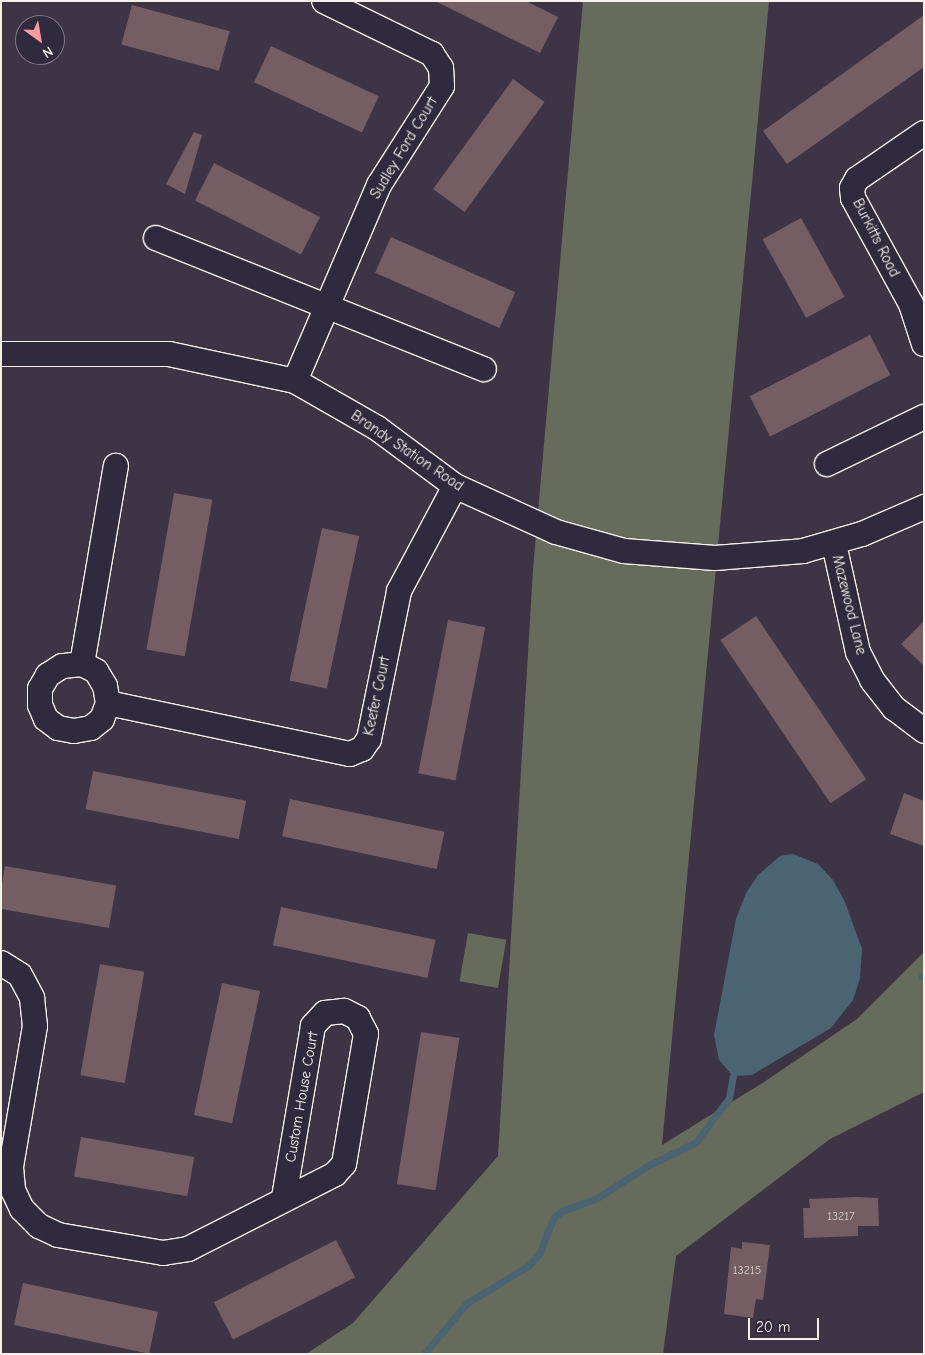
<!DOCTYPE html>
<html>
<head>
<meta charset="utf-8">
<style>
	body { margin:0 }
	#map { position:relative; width:925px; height:1355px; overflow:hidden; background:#3d3445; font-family:"Comic Neue",sans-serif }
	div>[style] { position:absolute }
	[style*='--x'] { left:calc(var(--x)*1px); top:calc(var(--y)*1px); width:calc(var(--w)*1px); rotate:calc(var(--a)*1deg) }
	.green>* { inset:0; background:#676b5c; transform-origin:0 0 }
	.water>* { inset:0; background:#4b6472 }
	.stream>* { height:7px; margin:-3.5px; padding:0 3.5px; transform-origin:3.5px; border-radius:3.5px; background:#4b6472 }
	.building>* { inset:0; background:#755d64; transform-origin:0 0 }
	.roads { filter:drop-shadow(1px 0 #f4f1e8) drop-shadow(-1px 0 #f4f1e8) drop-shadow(0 1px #f4f1e8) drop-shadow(0 -1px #f4f1e8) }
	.minor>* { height:24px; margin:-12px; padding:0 12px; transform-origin:12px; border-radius:12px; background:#2f2a3d }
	span { translate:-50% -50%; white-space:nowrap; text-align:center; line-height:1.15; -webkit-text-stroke:4.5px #2f2a3d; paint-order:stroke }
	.number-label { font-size:12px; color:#d4ccc7 }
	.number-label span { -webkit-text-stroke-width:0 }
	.street-label { font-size:15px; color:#f4f1e8 }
	.frame { position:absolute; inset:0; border:2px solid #f4f1e8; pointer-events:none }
	.north { position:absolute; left:15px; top:15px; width:50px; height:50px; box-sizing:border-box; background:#2f2a3d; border:1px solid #7e7a81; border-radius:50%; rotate:148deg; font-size:14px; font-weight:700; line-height:20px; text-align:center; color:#f4f1e8 }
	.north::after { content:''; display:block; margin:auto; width:18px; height:22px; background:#ff9aa2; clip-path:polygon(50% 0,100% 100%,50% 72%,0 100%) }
	.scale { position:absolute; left:748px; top:1318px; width:71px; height:22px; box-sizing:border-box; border:2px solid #f4f1e8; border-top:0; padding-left:6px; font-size:15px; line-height:18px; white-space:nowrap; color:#f4f1e8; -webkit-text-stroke:4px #2f2a3d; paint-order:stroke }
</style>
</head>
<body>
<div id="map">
	<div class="green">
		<i style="clip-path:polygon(583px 1px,769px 1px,662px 1145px,764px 1082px,857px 1019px,924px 952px,924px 1092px,830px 1139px,676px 1256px,663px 1354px,306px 1354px,353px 1323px,498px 1156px,533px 569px)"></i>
		<i style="left:468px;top:933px;width:39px;height:49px;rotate:10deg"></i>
	</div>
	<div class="water">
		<i style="clip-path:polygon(793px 854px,818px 864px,833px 880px,845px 902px,862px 949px,860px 978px,853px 1000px,831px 1028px,752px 1075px,733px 1076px,719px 1060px,714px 1035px,736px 919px,746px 893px,758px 875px,780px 856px)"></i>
	</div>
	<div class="stream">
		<i style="--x:922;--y:976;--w:2;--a:0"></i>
		<i style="--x:424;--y:1354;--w:67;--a:-49.9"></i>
		<i style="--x:467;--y:1303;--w:71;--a:-31.2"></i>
		<i style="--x:528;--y:1266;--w:16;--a:-47"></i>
		<i style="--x:539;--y:1254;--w:40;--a:-68"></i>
		<i style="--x:554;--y:1217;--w:10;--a:-37"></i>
		<i style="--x:562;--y:1211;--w:37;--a:-20"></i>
		<i style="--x:597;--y:1198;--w:59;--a:-32.6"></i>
		<i style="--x:647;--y:1166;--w:55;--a:-26.1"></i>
		<i style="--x:696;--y:1142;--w:55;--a:-53.1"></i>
		<i style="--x:729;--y:1098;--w:22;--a:-80"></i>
	</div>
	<div class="building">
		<i style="clip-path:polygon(435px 1px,526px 1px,558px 17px,540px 53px)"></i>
		<i style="left:132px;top:5px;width:101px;height:41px;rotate:15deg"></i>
		<i style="clip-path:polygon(924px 15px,924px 67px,787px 164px,763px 131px)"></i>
		<i style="left:271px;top:46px;width:119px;height:40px;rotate:25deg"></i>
		<i style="left:513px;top:79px;width:39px;height:136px;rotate:36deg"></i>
		<i style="clip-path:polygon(194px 132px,202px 135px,185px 194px,166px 184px)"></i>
		<i style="left:214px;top:163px;width:119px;height:42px;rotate:27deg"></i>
		<i style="left:801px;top:218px;width:90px;height:44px;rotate:61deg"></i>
		<i style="left:391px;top:237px;width:136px;height:39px;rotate:24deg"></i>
		<i style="left:870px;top:335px;width:45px;height:135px;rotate:63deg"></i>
		<i style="left:174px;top:493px;width:39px;height:159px;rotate:10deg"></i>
		<i style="left:322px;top:528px;width:38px;height:156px;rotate:12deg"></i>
		<i style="left:756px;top:616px;width:197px;height:43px;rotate:56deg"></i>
		<i style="left:448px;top:620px;width:38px;height:156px;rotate:11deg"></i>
		<i style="clip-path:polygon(924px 621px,924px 666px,901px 644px)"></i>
		<i style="left:93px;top:771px;width:156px;height:39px;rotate:11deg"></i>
		<i style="clip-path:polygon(904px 793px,924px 801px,924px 846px,890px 834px)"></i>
		<i style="left:290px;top:799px;width:158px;height:38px;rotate:12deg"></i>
		<i style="left:5px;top:866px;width:113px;height:43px;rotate:10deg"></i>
		<i style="left:281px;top:907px;width:158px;height:39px;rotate:12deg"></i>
		<i style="left:100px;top:964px;width:45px;height:113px;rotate:10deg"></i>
		<i style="left:222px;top:983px;width:39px;height:135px;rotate:12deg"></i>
		<i style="left:421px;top:1032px;width:39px;height:154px;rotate:9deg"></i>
		<i style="left:81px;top:1137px;width:115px;height:40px;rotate:10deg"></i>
		<i style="clip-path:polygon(856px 1197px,878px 1198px,879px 1226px,858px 1226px,858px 1236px,804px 1238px,803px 1208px,810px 1208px,809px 1199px)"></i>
		<i style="left:336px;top:1240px;width:42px;height:137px;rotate:63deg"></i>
		<i style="clip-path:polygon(742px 1242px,770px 1245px,763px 1300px,756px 1299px,753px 1318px,724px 1314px,731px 1247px,742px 1249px)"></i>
		<i style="left:23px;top:1283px;width:138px;height:43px;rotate:12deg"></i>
	</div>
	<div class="roads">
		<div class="minor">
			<i style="--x:924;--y:133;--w:81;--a:145.5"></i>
			<i style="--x:857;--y:179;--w:10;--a:119"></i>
			<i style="--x:852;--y:188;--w:10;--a:84"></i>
			<i style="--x:853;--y:198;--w:121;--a:61.3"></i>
			<i style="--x:911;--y:304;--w:42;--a:72"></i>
			<i style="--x:156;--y:238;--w:353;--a:21.8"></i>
			<i style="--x:1;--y:354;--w:168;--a:0"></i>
			<i style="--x:169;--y:354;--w:129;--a:12.1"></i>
			<i style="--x:295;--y:381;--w:95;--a:29.8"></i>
			<i style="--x:377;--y:428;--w:97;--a:36.6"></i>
			<i style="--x:455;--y:486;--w:111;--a:24.5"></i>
			<i style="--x:556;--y:532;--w:71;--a:15.6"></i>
			<i style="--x:624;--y:551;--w:91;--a:4.4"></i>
			<i style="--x:715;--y:558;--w:88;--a:-4.5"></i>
			<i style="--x:803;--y:551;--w:61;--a:-16.1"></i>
			<i style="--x:862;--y:534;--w:68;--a:-23.5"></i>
			<i style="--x:295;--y:381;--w:213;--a:-66.8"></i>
			<i style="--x:379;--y:185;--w:117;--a:-57.5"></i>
			<i style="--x:442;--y:86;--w:18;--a:-93"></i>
			<i style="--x:441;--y:68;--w:17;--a:-123"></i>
			<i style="--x:432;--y:54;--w:120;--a:-153.9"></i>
			<i style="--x:827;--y:464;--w:108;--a:-25.9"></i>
			<i style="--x:834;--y:544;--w:111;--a:77.5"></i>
			<i style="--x:858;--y:652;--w:31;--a:63"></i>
			<i style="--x:872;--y:680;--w:36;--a:52"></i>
			<i style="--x:894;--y:708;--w:38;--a:37"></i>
			<i style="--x:82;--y:664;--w:201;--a:-80.3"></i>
			<i style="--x:108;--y:703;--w:17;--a:-100"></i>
			<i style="--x:105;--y:686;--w:17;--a:-121"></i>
			<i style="--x:96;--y:671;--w:16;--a:-153"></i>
			<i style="--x:82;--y:664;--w:20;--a:174"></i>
			<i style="--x:62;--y:666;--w:17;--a:147"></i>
			<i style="--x:48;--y:675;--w:16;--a:120"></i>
			<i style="--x:40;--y:689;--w:16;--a:90"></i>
			<i style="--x:40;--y:705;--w:15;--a:67"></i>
			<i style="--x:46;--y:719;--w:15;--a:37"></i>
			<i style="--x:58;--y:728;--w:16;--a:11"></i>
			<i style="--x:74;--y:731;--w:17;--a:-10"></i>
			<i style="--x:91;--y:728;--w:14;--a:-39"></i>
			<i style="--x:102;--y:719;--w:17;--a:-69"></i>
			<i style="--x:108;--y:703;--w:247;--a:11.9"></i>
			<i style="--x:350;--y:754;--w:13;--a:-23"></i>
			<i style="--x:362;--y:749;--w:12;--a:-55"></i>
			<i style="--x:369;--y:739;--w:151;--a:-78.5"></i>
			<i style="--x:399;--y:591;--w:119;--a:-61.9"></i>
			<i style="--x:1;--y:963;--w:22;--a:32"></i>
			<i style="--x:20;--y:975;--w:26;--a:62"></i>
			<i style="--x:32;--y:998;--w:28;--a:84"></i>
			<i style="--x:35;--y:1026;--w:143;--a:99.7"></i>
			<i style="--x:11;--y:1167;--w:23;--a:85"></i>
			<i style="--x:13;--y:1190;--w:21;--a:65"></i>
			<i style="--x:22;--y:1209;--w:24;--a:45"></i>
			<i style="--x:39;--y:1226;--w:21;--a:25"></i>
			<i style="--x:58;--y:1235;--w:107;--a:9.7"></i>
			<i style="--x:163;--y:1253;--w:25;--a:-9"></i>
			<i style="--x:188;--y:1249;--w:165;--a:-27"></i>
			<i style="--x:335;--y:1174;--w:13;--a:-48"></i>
			<i style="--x:344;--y:1164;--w:132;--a:-80.4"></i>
			<i style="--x:366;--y:1034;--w:18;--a:-117"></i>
			<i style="--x:358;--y:1018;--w:16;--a:-153"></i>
			<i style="--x:344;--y:1011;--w:19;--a:174"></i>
			<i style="--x:325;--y:1013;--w:18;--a:133"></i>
			<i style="--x:313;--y:1026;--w:174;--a:99.6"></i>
		</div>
	</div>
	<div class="number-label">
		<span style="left:841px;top:1217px">13217</span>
		<span style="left:747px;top:1271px">13215</span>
	</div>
	<div class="street-label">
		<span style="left:404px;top:148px;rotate:-59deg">Sudley Ford Court</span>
		<span style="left:876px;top:238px;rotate:63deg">Burkitts Road</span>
		<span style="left:407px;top:451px;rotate:34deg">Brandy Station Road</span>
		<span style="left:849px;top:605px;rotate:76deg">Mazewood Lane</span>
		<span style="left:377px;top:696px;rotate:-78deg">Keefer Court</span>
		<span style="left:302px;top:1097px;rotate:-80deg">Custom House Court</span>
	</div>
	<div class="frame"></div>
	<div class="north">N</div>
	<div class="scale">20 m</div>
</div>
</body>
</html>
